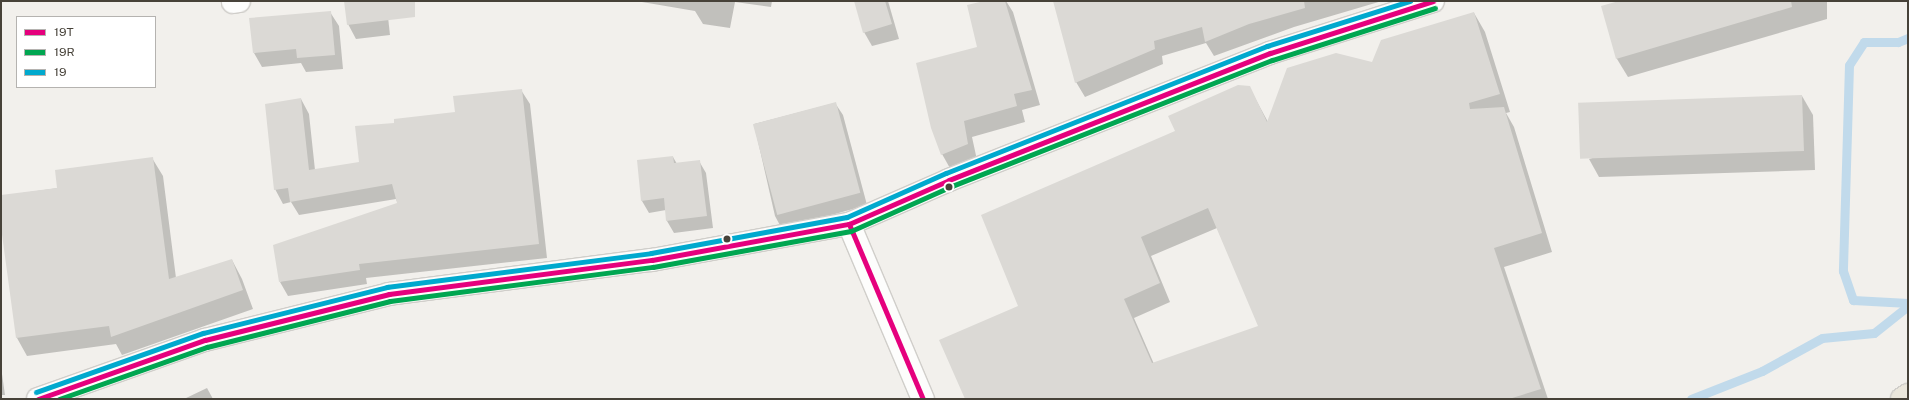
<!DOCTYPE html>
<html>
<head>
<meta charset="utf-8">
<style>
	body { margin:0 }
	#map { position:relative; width:1909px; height:400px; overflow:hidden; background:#f2f0ec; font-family:"Public Sans",sans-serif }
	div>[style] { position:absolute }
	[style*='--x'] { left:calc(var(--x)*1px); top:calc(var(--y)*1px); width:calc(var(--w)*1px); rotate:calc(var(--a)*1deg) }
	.shadow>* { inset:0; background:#0003 }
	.stream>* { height:9px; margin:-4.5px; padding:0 4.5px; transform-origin:4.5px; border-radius:4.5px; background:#c1daeb }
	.building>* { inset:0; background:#dbd9d5; transform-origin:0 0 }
	.roads { filter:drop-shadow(1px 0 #d0ceca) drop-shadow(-1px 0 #d0ceca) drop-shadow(0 1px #d0ceca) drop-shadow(0 -1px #d0ceca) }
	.minor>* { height:22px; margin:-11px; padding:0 11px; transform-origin:11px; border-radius:11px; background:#fdfdfc }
	.highway>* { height:22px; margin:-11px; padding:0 11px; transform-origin:11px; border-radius:11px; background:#ebe7dc }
	.bus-1>* { height:5px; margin:-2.5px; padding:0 2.5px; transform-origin:2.5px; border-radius:2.5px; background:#e5007d }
	.bus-2>* { height:5px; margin:-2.5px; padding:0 2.5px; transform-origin:2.5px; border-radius:2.5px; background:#00a651 }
	.bus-3>* { height:5px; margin:-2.5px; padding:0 2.5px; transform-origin:2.5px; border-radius:2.5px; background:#00a9ce }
	.dots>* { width:11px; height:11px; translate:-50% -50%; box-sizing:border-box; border:2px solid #fff; border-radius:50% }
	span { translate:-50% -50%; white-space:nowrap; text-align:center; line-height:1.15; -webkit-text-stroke:4px #fff; paint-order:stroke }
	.frame { position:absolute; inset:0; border:2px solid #474239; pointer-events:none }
	.legend { position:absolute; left:16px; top:16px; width:140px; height:72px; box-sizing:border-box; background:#fff; border:1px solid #b5b3b0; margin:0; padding:5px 7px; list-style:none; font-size:12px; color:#474239 }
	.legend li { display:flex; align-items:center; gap:8px; height:20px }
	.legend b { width:20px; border:1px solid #b5b3b0 }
</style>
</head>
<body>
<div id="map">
	<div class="shadow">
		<i style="clip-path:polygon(345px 1px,383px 1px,387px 8px,390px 35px,356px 39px,348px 24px)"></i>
		<i style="clip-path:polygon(636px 1px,772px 1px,771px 7px,735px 2px,730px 28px,703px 24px,695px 11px)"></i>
		<i style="clip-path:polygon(855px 1px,888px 1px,899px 39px,872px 46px,864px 32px)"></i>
		<i style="clip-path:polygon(987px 1px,1006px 1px,1013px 12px,1040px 105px,1022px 110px,1025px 122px,972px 137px,977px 160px,951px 170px,942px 154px,978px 48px)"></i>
		<i style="clip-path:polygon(1066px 1px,1382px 1px,1294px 27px,1214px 56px,1206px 43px,1162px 56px,1163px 64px,1085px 97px,1076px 82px)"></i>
		<i style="clip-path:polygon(1622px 1px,1827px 1px,1827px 19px,1628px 77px,1617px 59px,1602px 7px)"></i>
		<i style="clip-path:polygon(330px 12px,339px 26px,343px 69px,306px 72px,301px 63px,262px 67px,254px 53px)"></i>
		<i style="clip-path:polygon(evenodd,1474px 13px,1485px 32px,1510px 112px,1506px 113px,1514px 127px,1552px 252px,1504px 267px,1548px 399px,966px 399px,1019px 306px,1176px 132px,1249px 87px,1268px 122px,1373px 63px,1474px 13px,1217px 228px,1260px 327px,1154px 364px,1134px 318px,1170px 302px,1151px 256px,1217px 228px)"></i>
		<i style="clip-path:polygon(521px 90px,530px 104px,547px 258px,366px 278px,367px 284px,288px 296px,280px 282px,398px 204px,396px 199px,299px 215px,291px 202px,283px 204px,275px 189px,301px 99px,309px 114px,315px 170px,360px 163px,396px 124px,456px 113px)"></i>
		<i style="clip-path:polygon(1802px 96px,1813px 115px,1815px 170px,1599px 177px,1589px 159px)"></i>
		<i style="clip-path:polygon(835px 103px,843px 115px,867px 205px,782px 229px,775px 216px,754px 124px)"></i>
		<i style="clip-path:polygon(673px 157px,677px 164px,699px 161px,706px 173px,713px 228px,674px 233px,667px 221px,666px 210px,649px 213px,642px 201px,638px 161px)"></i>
		<i style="clip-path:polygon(152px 158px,163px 176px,176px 278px,232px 260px,242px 279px,253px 309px,122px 355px,116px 344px,27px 356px,17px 338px,1px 220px,1px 196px,58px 188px)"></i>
		<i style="clip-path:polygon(1px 367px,5px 395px,1px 395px)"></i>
		<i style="clip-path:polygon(207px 388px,213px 399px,184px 399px)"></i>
	</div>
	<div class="stream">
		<i style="--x:1908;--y:38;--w:11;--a:158"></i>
		<i style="--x:1898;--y:42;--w:34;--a:180"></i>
		<i style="--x:1864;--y:42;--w:27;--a:123"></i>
		<i style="--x:1849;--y:65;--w:206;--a:91.7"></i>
		<i style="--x:1843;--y:271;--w:31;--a:71"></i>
		<i style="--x:1853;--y:300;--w:55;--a:3.1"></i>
		<i style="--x:1691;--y:399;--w:76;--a:-21.5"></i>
		<i style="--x:1762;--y:371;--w:68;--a:-28.8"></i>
		<i style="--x:1822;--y:338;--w:52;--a:-5.5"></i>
		<i style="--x:1874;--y:333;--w:43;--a:-38.5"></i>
	</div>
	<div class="building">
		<i style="clip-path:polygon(344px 1px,415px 1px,415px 17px,347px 25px)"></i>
		<i style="clip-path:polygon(854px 1px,885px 1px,892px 24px,863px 33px)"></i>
		<i style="clip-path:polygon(984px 1px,1005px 1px,1032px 90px,1014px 94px,1017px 106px,964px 121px,968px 144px,941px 155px,931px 128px,916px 63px,977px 47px,967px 5px)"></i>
		<i style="clip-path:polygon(1053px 1px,1304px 1px,1305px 8px,1249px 24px,1205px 42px,1202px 27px,1154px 41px,1155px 49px,1075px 83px)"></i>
		<i style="clip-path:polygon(1619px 1px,1791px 1px,1792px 7px,1616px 59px,1601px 6px)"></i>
		<i style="clip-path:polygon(331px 11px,335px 55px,297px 58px,296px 49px,253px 53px,249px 18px)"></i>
		<i style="clip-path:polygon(evenodd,1474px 12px,1500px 94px,1469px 103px,1470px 109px,1504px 107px,1542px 233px,1494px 248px,1541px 389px,1509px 399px,965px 399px,939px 340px,1018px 306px,981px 215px,1175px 131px,1168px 116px,1238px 85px,1250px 86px,1267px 122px,1287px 68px,1336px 53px,1372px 62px,1381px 40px,1474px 12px,1208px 208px,1258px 326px,1152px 363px,1124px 299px,1160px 283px,1141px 237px,1208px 208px)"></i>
		<i style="clip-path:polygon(522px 89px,539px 244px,359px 264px,360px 270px,279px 282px,273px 245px,397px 203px,392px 184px,290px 202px,288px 188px,274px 190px,265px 104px,301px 98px,309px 170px,359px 162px,355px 126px,394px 123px,394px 119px,455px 112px,453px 96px)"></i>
		<i style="left:1802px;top:95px;width:56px;height:224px;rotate:88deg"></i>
		<i style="left:836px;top:102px;width:94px;height:86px;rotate:75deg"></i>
		<i style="clip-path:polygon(673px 156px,674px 163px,700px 160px,707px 216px,666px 221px,664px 198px,641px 201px,637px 160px)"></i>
		<i style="clip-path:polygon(153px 157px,169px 279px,232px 259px,243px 290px,111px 337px,109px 326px,16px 338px,1px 227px,1px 195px,57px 188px,55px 170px)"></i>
	</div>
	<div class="roads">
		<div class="minor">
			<i style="--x:233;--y:2;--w:6;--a:-9"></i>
			<i style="--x:849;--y:224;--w:190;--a:67.1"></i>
			<i style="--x:38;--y:399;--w:177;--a:-19.5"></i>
			<i style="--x:205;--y:340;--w:190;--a:-14"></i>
			<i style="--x:389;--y:294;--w:265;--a:-7.4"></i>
			<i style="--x:652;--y:260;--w:200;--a:-10.4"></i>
			<i style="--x:849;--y:224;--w:109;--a:-23.7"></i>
			<i style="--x:949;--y:180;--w:345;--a:-21.6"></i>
			<i style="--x:1270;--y:53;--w:171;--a:-17.7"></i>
		</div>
		<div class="highway">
			<i style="--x:1902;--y:399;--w:7;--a:-34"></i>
		</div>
	</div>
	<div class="bus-1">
		<i style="--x:849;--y:224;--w:190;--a:67.1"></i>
		<i style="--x:38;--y:399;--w:177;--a:-19.5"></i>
		<i style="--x:205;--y:340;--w:190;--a:-14"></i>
		<i style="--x:389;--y:294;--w:265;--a:-7.4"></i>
		<i style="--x:652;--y:260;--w:200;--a:-10.4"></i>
		<i style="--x:849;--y:224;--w:109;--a:-23.7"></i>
		<i style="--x:949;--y:180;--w:345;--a:-21.6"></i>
		<i style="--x:1270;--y:53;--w:171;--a:-17.7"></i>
	</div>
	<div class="bus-2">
		<i style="--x:59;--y:399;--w:157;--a:-19.4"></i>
		<i style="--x:207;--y:347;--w:189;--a:-14.1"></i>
		<i style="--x:390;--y:301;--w:265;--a:-7.4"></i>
		<i style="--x:653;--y:267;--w:201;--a:-10.3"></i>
		<i style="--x:851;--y:231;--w:111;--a:-24"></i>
		<i style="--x:952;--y:186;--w:344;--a:-21.5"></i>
		<i style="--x:1272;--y:60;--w:171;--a:-17.7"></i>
	</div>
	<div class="bus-3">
		<i style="--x:36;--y:392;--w:177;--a:-19.5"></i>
		<i style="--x:203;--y:333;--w:190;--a:-14"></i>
		<i style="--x:387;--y:287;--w:266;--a:-7.3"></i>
		<i style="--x:651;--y:253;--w:199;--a:-10.4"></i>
		<i style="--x:847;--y:217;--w:108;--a:-24"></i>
		<i style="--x:946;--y:173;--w:345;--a:-21.6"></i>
		<i style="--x:1267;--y:46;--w:150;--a:-17.5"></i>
	</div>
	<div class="dots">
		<i style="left:949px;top:187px;background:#474239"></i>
		<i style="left:727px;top:239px;background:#474239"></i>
	</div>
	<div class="frame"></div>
	<ul class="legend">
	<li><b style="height:5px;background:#e5007d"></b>19T</li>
	<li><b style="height:5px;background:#00a651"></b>19R</li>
	<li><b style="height:5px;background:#00a9ce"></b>19</li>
	</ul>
</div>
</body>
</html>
